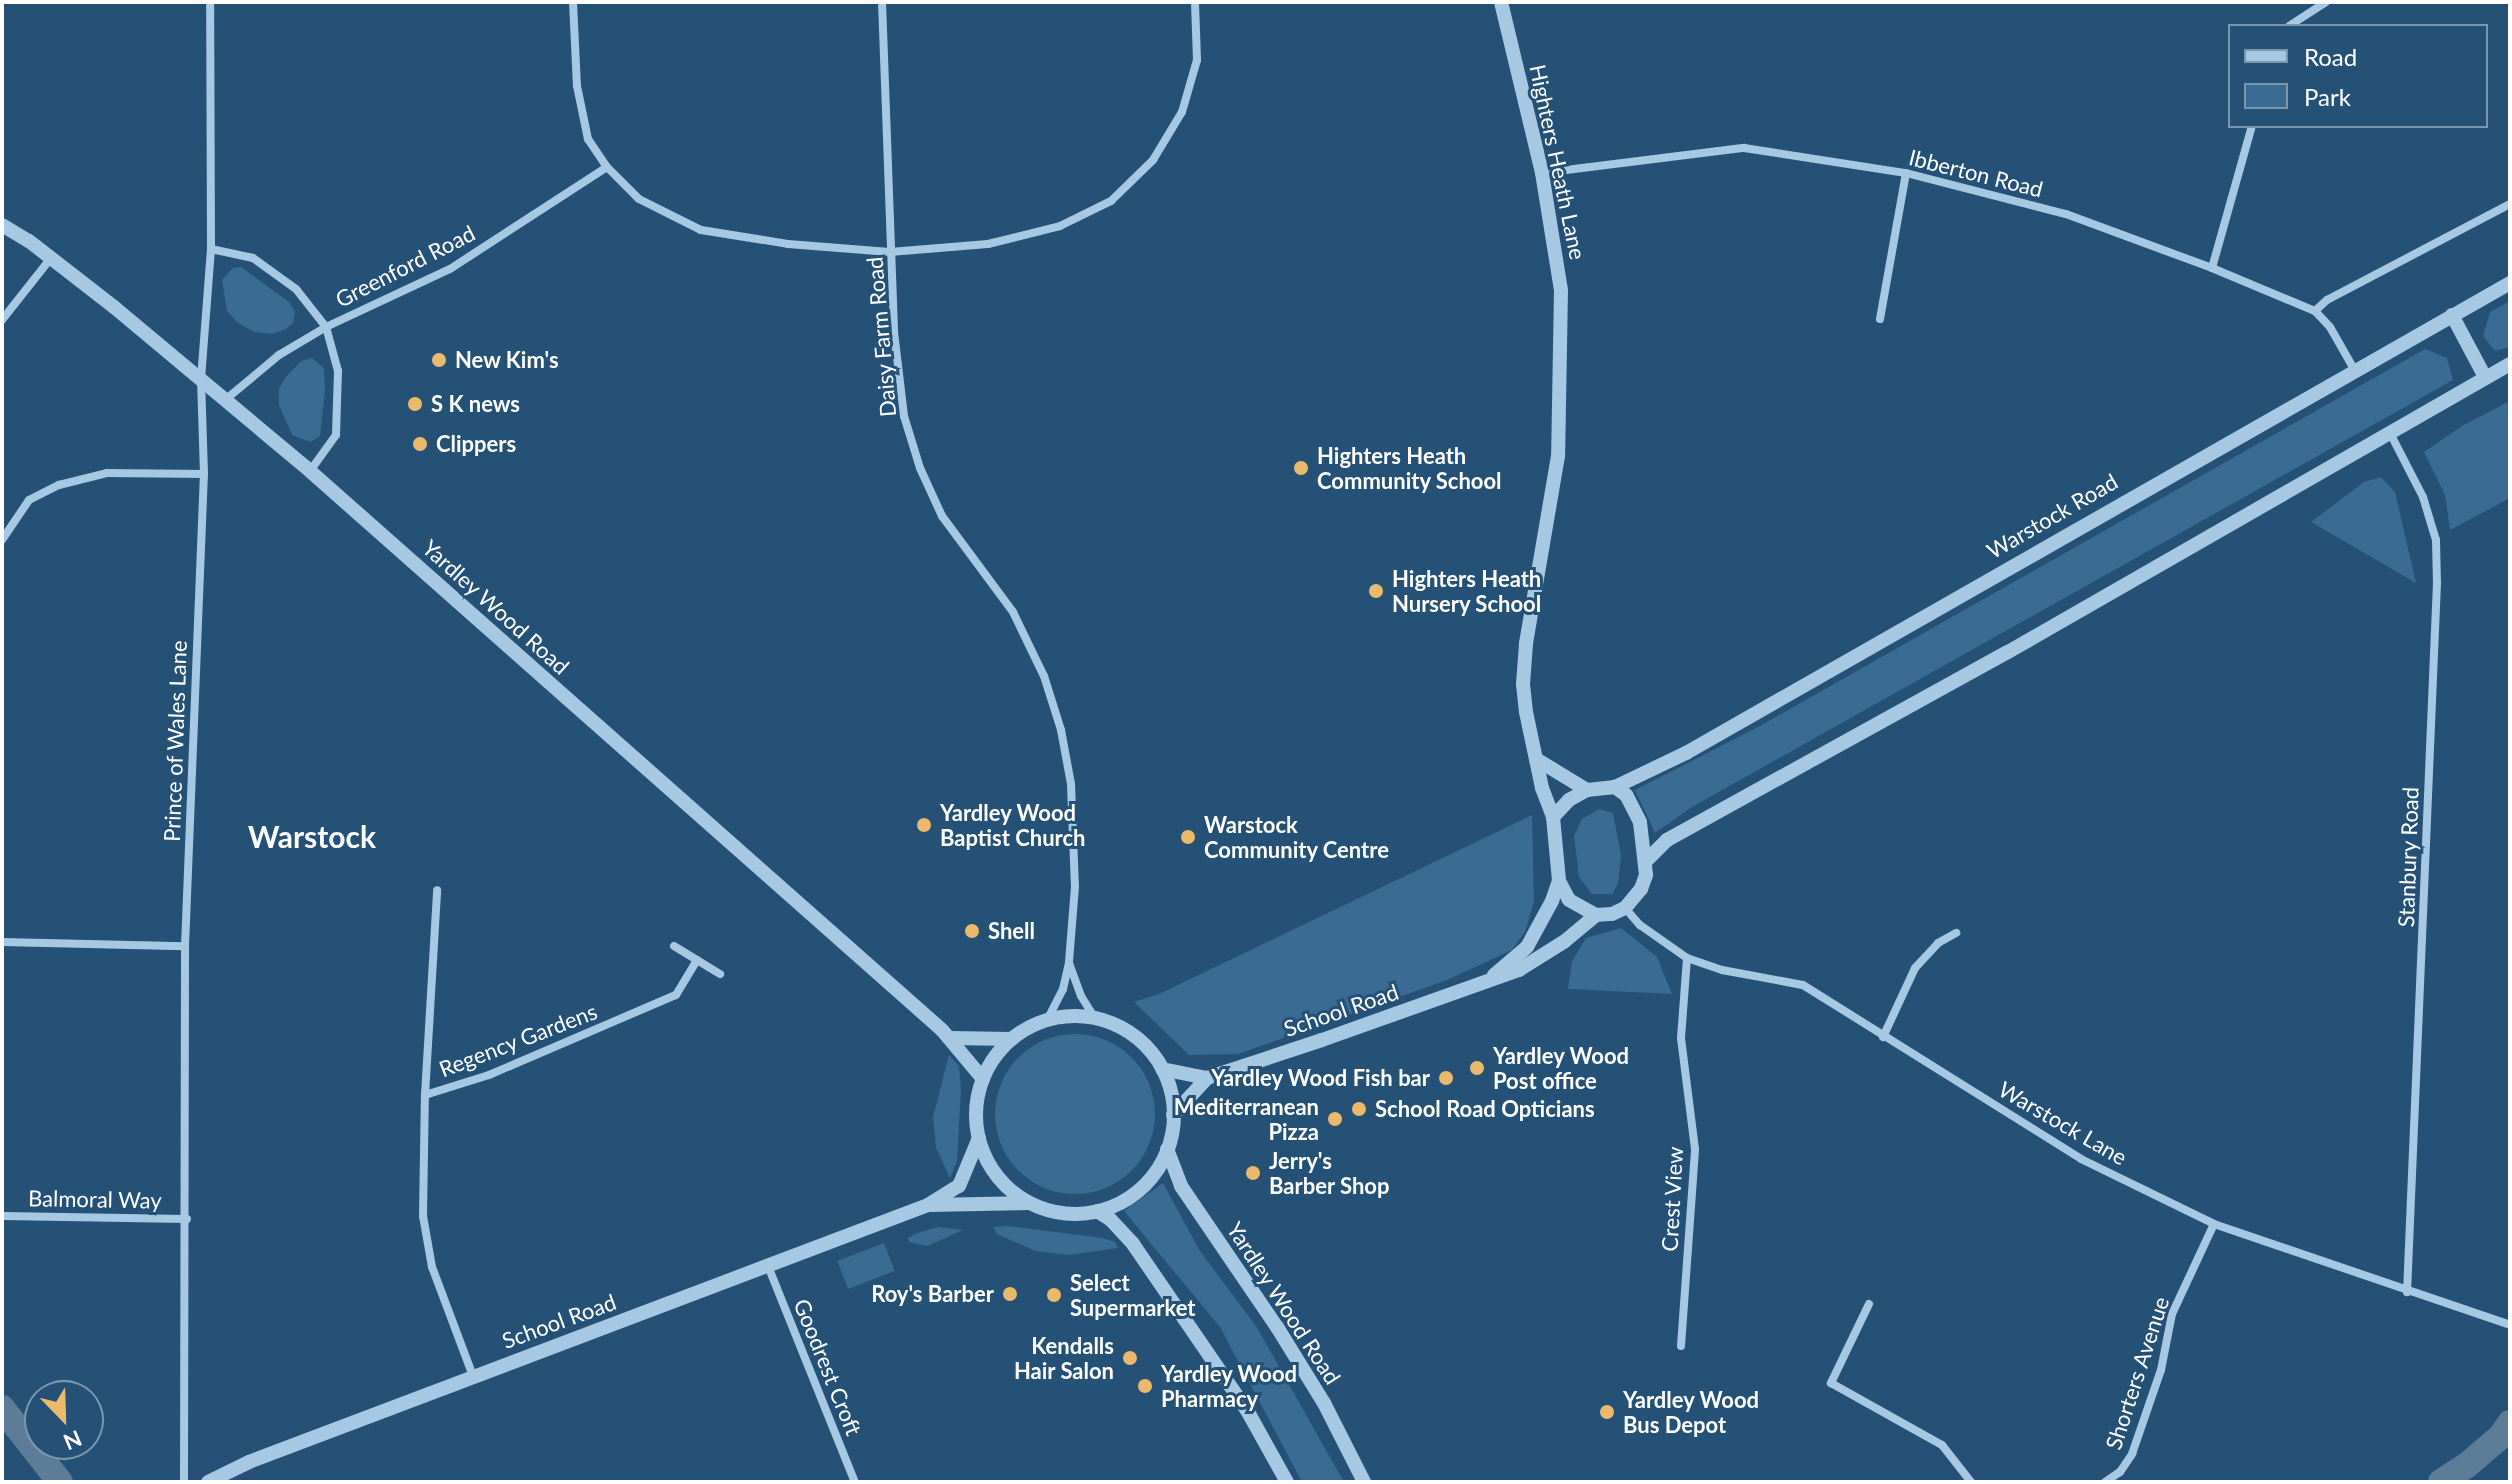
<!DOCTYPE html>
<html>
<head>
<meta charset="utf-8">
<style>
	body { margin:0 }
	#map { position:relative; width:2512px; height:1484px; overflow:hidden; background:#255176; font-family:Lato,sans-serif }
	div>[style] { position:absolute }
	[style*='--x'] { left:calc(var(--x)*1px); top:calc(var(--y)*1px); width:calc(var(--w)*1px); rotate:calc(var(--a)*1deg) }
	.green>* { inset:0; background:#396b93; transform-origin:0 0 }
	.round { border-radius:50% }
	.canal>* { height:26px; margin:-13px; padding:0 13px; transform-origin:13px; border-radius:13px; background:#5c7c97 }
	.minor>* { height:8px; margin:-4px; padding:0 4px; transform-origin:4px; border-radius:4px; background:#a6c8e2 }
	.tertiary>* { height:14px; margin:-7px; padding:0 7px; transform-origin:7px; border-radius:7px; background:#a6c8e2 }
	.tertiary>.ring { margin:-7px; padding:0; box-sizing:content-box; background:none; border:14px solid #a6c8e2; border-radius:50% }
	.dots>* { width:22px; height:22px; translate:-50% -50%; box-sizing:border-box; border:4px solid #255176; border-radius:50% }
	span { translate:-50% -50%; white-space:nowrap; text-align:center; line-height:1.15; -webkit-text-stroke:6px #255176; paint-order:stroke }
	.street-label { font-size:22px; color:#fff }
	.poi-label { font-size:22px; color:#fff; font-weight:700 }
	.left { translate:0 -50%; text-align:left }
	.right { translate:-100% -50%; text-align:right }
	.district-label { font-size:30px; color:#fff; font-weight:700 }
	.frame { position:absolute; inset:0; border:4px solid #fff; pointer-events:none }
	.legend { position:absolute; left:2228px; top:24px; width:260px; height:104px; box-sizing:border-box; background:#255176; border:2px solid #7c97ad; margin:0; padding:10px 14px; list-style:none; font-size:24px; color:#fff }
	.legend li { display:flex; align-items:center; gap:16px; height:40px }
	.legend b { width:40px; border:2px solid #7c97ad }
	.north { position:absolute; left:24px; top:1380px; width:80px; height:80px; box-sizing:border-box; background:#255176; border:2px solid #7c97ad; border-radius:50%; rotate:157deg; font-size:22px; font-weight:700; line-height:32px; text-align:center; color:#fff }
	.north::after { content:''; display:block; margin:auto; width:28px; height:36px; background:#ebb96c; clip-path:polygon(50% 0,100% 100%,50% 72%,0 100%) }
</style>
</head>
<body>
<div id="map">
	<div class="green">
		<i style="clip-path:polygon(241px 267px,289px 302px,295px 312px,293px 323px,286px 329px,272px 334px,254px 332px,238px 323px,227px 311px,222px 280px,233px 268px)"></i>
		<i style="clip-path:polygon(2510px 301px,2510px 347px,2495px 351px,2483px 336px,2490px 312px)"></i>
		<i style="clip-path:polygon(2425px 349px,2447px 358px,2453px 380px,1692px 807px,1655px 833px,1635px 790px,1758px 727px)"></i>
		<i style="clip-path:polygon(312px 358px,324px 368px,325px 391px,320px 436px,311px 442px,292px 435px,279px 405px,279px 388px,286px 377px,301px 361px)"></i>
		<i style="clip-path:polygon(2510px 401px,2510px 498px,2450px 530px,2445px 495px,2424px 452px,2462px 426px)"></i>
		<i style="clip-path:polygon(2381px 477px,2395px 492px,2416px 583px,2311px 522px,2364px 482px)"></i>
		<i style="clip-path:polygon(1599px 809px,1613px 813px,1621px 855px,1618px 884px,1612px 894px,1592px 894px,1579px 877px,1574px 836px,1582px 819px)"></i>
		<i style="clip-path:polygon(1532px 815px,1534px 901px,1525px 932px,1512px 950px,1447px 980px,1238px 1054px,1189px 1055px,1134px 1002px,1159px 994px)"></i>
		<i style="clip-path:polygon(1621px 928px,1657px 957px,1672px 994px,1568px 989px,1572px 961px,1586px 938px)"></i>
		<i class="round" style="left:995px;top:1034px;width:160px;height:160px"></i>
		<i style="clip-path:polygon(949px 1055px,959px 1066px,961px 1090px,957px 1161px,950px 1178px,936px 1148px,933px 1117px)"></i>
		<i style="clip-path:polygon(1163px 1183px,1200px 1251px,1256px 1326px,1344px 1482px,1302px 1482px,1220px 1327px,1124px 1211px)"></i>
		<i style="clip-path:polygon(1008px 1226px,1103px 1238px,1115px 1242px,1118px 1248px,1068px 1255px,1035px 1251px,997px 1234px,993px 1227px)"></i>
		<i style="clip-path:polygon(938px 1227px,963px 1230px,927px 1246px,909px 1242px,908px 1238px,917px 1233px)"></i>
		<i style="left:884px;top:1243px;width:30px;height:50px;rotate:69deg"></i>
	</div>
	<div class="canal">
		<i style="--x:2;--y:1408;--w:94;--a:51.9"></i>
		<i style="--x:2441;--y:1482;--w:30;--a:-33"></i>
		<i style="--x:2466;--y:1466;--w:46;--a:-40.6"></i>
		<i style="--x:2501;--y:1436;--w:16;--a:-55"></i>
	</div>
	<div class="minor">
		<i style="--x:573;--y:2;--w:84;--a:87.3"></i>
		<i style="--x:577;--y:86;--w:54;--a:78.3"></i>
		<i style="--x:588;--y:139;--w:34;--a:56"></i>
		<i style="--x:607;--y:167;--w:45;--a:45"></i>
		<i style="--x:639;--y:199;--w:69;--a:26.6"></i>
		<i style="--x:701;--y:230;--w:88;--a:9.1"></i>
		<i style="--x:788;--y:244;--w:102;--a:4.5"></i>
		<i style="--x:890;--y:252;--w:98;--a:-4.7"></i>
		<i style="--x:988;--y:244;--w:74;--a:-14"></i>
		<i style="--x:1060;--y:226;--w:57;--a:-26.1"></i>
		<i style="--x:1111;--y:201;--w:59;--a:-44.3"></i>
		<i style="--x:1153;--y:160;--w:56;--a:-58.9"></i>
		<i style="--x:1182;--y:112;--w:54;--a:-73.9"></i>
		<i style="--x:1197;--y:60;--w:58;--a:-92"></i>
		<i style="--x:882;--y:2;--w:330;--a:87.9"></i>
		<i style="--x:894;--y:332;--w:85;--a:83.2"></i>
		<i style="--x:904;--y:416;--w:54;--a:72.9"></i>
		<i style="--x:920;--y:468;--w:53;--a:65.4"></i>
		<i style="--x:942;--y:516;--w:119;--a:53.5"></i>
		<i style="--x:1013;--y:612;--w:71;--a:64.2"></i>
		<i style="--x:1044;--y:676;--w:57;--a:72.5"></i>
		<i style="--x:1061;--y:730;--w:55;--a:79.5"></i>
		<i style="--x:1071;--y:784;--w:102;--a:87.8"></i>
		<i style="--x:1075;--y:886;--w:77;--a:94.5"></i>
		<i style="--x:1069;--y:963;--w:27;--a:103"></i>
		<i style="--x:1063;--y:989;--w:35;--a:117"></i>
		<i style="--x:2289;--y:26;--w:44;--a:-33"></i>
		<i style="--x:1542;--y:173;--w:204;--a:-7.1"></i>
		<i style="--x:1744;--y:148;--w:164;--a:8.8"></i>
		<i style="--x:1906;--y:173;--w:165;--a:14.4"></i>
		<i style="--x:2066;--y:214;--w:156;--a:20.3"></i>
		<i style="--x:2212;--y:268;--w:112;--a:22.7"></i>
		<i style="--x:2315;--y:311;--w:22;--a:47"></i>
		<i style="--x:2330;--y:327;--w:48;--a:60.3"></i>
		<i style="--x:211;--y:249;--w:43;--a:12.1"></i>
		<i style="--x:253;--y:258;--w:53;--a:35.8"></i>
		<i style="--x:296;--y:289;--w:48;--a:51.7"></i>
		<i style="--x:326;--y:327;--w:46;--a:74.7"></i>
		<i style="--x:338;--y:371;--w:64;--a:91.8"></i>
		<i style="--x:336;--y:435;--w:44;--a:125.8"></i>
		<i style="--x:2212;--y:268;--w:148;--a:-74.3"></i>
		<i style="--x:2315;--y:311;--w:16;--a:-43"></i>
		<i style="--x:2327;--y:300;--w:207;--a:-27.7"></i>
		<i style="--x:1880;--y:319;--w:148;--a:-79.9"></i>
		<i style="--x:2;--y:320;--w:79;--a:-51.7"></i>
		<i style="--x:225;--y:400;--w:70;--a:-39.8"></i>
		<i style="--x:279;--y:355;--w:55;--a:-30.8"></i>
		<i style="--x:326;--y:327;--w:137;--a:-25.1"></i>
		<i style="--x:450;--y:269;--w:187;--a:-33"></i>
		<i style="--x:2390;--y:433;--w:72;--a:62.7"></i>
		<i style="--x:2423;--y:497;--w:45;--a:73.2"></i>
		<i style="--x:2436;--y:540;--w:43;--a:88.7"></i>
		<i style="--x:2437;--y:583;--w:710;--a:92.42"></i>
		<i style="--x:2;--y:540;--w:48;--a:-56"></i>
		<i style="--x:29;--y:500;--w:34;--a:-27"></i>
		<i style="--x:59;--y:485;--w:49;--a:-14"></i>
		<i style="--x:107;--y:473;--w:97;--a:0.6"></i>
		<i style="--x:1625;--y:908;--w:23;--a:49"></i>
		<i style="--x:1640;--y:925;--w:57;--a:35.1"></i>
		<i style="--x:1687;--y:958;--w:37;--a:19"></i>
		<i style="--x:1722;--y:970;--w:82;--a:10.5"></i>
		<i style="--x:1803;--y:985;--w:328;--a:32"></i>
		<i style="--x:2081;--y:1159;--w:148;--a:26"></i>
		<i style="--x:2214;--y:1224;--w:313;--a:18.8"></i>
		<i style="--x:2;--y:942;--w:183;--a:1.3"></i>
		<i style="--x:674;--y:946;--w:54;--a:31.3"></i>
		<i style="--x:1069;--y:963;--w:35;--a:70"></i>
		<i style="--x:1081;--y:996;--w:26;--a:58"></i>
		<i style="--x:1883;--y:1037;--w:76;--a:-65.1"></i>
		<i style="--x:1915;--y:968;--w:34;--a:-47"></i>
		<i style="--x:1938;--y:943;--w:21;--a:-29"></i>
		<i style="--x:425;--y:1095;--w:205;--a:-86.6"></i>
		<i style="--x:2;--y:1216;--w:185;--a:0.9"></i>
		<i style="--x:768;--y:1266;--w:233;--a:68.1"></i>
		<i style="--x:1869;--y:1304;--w:88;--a:115.7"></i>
		<i style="--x:1831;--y:1383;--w:127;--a:29.2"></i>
		<i style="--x:1942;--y:1445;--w:47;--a:51.9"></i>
		<i style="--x:1681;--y:1346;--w:197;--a:-85.9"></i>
		<i style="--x:1695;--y:1149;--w:112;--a:-97.2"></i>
		<i style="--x:1681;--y:1038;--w:80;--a:-85.7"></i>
		<i style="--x:473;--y:1376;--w:116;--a:-110.6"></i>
		<i style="--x:432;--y:1267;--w:52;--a:-100"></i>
		<i style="--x:423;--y:1216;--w:121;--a:-89.1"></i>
		<i style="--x:425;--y:1095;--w:67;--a:-17.4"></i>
		<i style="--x:489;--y:1075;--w:203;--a:-23.2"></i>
		<i style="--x:676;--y:995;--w:41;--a:-59"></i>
		<i style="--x:184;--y:1482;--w:536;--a:-89.89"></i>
		<i style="--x:185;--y:946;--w:472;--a:-87.7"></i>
		<i style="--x:204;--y:474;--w:95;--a:-91.8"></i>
		<i style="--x:201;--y:379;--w:130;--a:-85.6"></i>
		<i style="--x:211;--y:249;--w:247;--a:-90.2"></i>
		<i style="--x:2105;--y:1482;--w:18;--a:-34"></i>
		<i style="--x:2120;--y:1472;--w:22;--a:-56"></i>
		<i style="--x:2132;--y:1454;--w:89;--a:-71"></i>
		<i style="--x:2161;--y:1370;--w:57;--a:-78.9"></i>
		<i style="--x:2172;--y:1314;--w:99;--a:-65"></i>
	</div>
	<div class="tertiary">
		<i style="--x:1501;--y:2;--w:176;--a:76.5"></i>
		<i style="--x:1542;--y:173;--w:119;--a:80.8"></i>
		<i style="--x:1561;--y:290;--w:166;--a:91"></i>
		<i style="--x:1558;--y:456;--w:191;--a:99.7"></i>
		<i style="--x:1526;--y:644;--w:40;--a:94.3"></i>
		<i style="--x:1523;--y:684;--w:28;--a:84"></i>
		<i style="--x:1526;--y:712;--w:78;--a:78.1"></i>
		<i style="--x:1542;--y:788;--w:31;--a:69"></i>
		<i style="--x:1553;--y:817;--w:64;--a:84.6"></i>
		<i style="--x:1559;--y:881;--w:21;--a:62"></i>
		<i style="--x:1569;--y:900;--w:31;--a:29"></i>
		<i style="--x:1596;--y:915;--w:16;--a:-4"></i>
		<i style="--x:1612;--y:914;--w:14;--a:-25"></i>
		<i style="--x:1625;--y:908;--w:25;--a:-50"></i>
		<i style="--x:1641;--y:889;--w:15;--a:-70"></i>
		<i style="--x:1646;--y:875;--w:53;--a:-96.5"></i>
		<i style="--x:1640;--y:822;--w:30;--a:-117"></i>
		<i style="--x:1626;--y:795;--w:14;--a:-144"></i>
		<i style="--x:1615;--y:787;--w:28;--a:174"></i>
		<i style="--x:1587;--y:790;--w:21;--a:151"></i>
		<i style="--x:1569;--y:800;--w:23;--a:133"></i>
		<i style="--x:2;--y:225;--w:31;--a:31"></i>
		<i style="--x:29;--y:241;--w:108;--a:37.8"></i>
		<i style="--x:114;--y:307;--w:256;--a:39.9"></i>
		<i style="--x:310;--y:471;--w:844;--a:41.49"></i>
		<i style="--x:942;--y:1030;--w:64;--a:50.1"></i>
		<i style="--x:2452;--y:315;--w:70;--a:62"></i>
		<i style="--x:1536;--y:759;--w:60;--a:31.3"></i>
		<i style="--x:1615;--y:787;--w:79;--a:-25.6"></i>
		<i style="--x:1686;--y:753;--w:949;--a:-29.7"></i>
		<i style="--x:1646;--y:861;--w:30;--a:-45"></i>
		<i style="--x:1667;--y:840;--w:389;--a:-28.9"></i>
		<i style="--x:2008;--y:652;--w:579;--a:-29.84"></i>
		<i style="--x:1494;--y:975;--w:43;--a:-40.3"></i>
		<i style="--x:1527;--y:947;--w:52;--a:-61.5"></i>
		<i style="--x:1552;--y:901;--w:21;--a:-71"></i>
		<i class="ring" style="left:976px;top:1016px;width:184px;height:184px"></i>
		<i style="--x:950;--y:1038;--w:62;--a:0.9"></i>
		<i style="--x:1162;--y:1069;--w:46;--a:11.3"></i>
		<i style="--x:1207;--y:1078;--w:121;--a:-18.3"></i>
		<i style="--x:1322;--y:1040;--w:209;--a:-19.6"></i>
		<i style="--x:1519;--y:970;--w:54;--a:-32.2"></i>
		<i style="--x:1565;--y:941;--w:40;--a:-40"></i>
		<i style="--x:1173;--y:1115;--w:50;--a:-47.4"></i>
		<i style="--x:1167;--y:1149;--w:40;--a:69"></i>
		<i style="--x:1181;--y:1186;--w:171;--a:55.8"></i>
		<i style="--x:1277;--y:1327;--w:89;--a:58.3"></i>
		<i style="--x:1324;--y:1403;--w:89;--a:63.1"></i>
		<i style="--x:929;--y:1205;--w:99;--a:-1.2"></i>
		<i style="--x:1097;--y:1211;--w:15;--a:32"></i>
		<i style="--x:1110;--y:1219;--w:34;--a:47"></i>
		<i style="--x:1133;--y:1244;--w:204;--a:55.6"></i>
		<i style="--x:1248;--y:1412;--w:80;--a:60.9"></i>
		<i style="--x:208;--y:1482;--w:46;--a:-26"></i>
		<i style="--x:249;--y:1462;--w:726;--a:-20.73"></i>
		<i style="--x:928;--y:1205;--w:36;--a:-32"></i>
		<i style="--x:959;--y:1186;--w:52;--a:-67.4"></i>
	</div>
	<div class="dots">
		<i style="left:439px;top:360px;background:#ebb96c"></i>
		<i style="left:415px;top:404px;background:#ebb96c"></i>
		<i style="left:420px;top:444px;background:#ebb96c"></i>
		<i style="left:1301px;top:468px;background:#ebb96c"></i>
		<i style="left:1376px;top:591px;background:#ebb96c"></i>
		<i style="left:924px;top:825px;background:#ebb96c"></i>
		<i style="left:1188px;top:837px;background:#ebb96c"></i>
		<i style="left:972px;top:931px;background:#ebb96c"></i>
		<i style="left:1477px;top:1068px;background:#ebb96c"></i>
		<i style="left:1446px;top:1078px;background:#ebb96c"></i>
		<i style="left:1359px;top:1109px;background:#ebb96c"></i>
		<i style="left:1335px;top:1119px;background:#ebb96c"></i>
		<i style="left:1253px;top:1173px;background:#ebb96c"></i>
		<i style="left:1010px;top:1294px;background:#ebb96c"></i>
		<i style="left:1054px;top:1295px;background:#ebb96c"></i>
		<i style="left:1130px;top:1358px;background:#ebb96c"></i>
		<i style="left:1145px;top:1386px;background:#ebb96c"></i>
		<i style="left:1607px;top:1412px;background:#ebb96c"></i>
	</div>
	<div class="street-label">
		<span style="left:1558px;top:162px;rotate:78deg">Highters Heath Lane</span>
		<span style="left:1976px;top:173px;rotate:14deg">Ibberton Road</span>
		<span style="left:405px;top:266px;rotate:-27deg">Greenford Road</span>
		<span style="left:881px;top:337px;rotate:-95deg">Daisy Farm Road</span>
		<span style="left:2052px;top:516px;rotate:-30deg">Warstock Road</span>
		<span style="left:496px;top:607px;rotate:42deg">Yardley Wood Road</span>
		<span style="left:175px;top:741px;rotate:-88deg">Prince of Wales Lane</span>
		<span style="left:2408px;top:857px;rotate:-88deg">Stanbury Road</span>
		<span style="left:1341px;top:1010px;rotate:-19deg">School Road</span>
		<span style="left:518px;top:1040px;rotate:-21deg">Regency Gardens</span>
		<span style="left:2063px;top:1123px;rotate:30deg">Warstock Lane</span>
		<span style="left:95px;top:1199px;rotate:1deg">Balmoral Way</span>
		<span style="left:1672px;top:1199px;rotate:-87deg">Crest View</span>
		<span style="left:1284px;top:1303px;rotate:57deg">Yardley Wood Road</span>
		<span style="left:559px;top:1321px;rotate:-20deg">School Road</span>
		<span style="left:828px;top:1367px;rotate:68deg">Goodrest Croft</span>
		<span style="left:2137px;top:1373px;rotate:-72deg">Shorters Avenue</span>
	</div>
	<div class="poi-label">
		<span class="left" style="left:455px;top:360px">New Kim's</span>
		<span class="left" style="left:431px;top:404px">S K news</span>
		<span class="left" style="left:436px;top:444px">Clippers</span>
		<span class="left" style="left:1317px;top:468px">Highters Heath<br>Community School</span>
		<span class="left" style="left:1392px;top:591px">Highters Heath<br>Nursery School</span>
		<span class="left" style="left:940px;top:825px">Yardley Wood<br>Baptist Church</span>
		<span class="left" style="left:1204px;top:837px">Warstock<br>Community Centre</span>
		<span class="left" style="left:988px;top:931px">Shell</span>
		<span class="left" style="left:1493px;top:1068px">Yardley Wood<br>Post office</span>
		<span class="right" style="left:1430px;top:1078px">Yardley Wood Fish bar</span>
		<span class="right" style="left:1319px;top:1119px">Mediterranean<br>Pizza</span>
		<span class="left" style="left:1375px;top:1109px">School Road Opticians</span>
		<span class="left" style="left:1269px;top:1173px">Jerry's<br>Barber Shop</span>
		<span class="left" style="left:1070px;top:1295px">Select<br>Supermarket</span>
		<span class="right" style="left:994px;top:1294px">Roy's Barber</span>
		<span class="right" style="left:1114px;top:1358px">Kendalls<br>Hair Salon</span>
		<span class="left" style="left:1161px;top:1386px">Yardley Wood<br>Pharmacy</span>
		<span class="left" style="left:1623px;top:1412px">Yardley Wood<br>Bus Depot</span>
	</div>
	<div class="district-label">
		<span style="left:312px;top:836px">Warstock</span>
	</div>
	<div class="frame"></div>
	<ul class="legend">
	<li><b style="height:10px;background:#a6c8e2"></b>Road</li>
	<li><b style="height:22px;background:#396b93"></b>Park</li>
	</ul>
	<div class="north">N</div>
</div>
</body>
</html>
